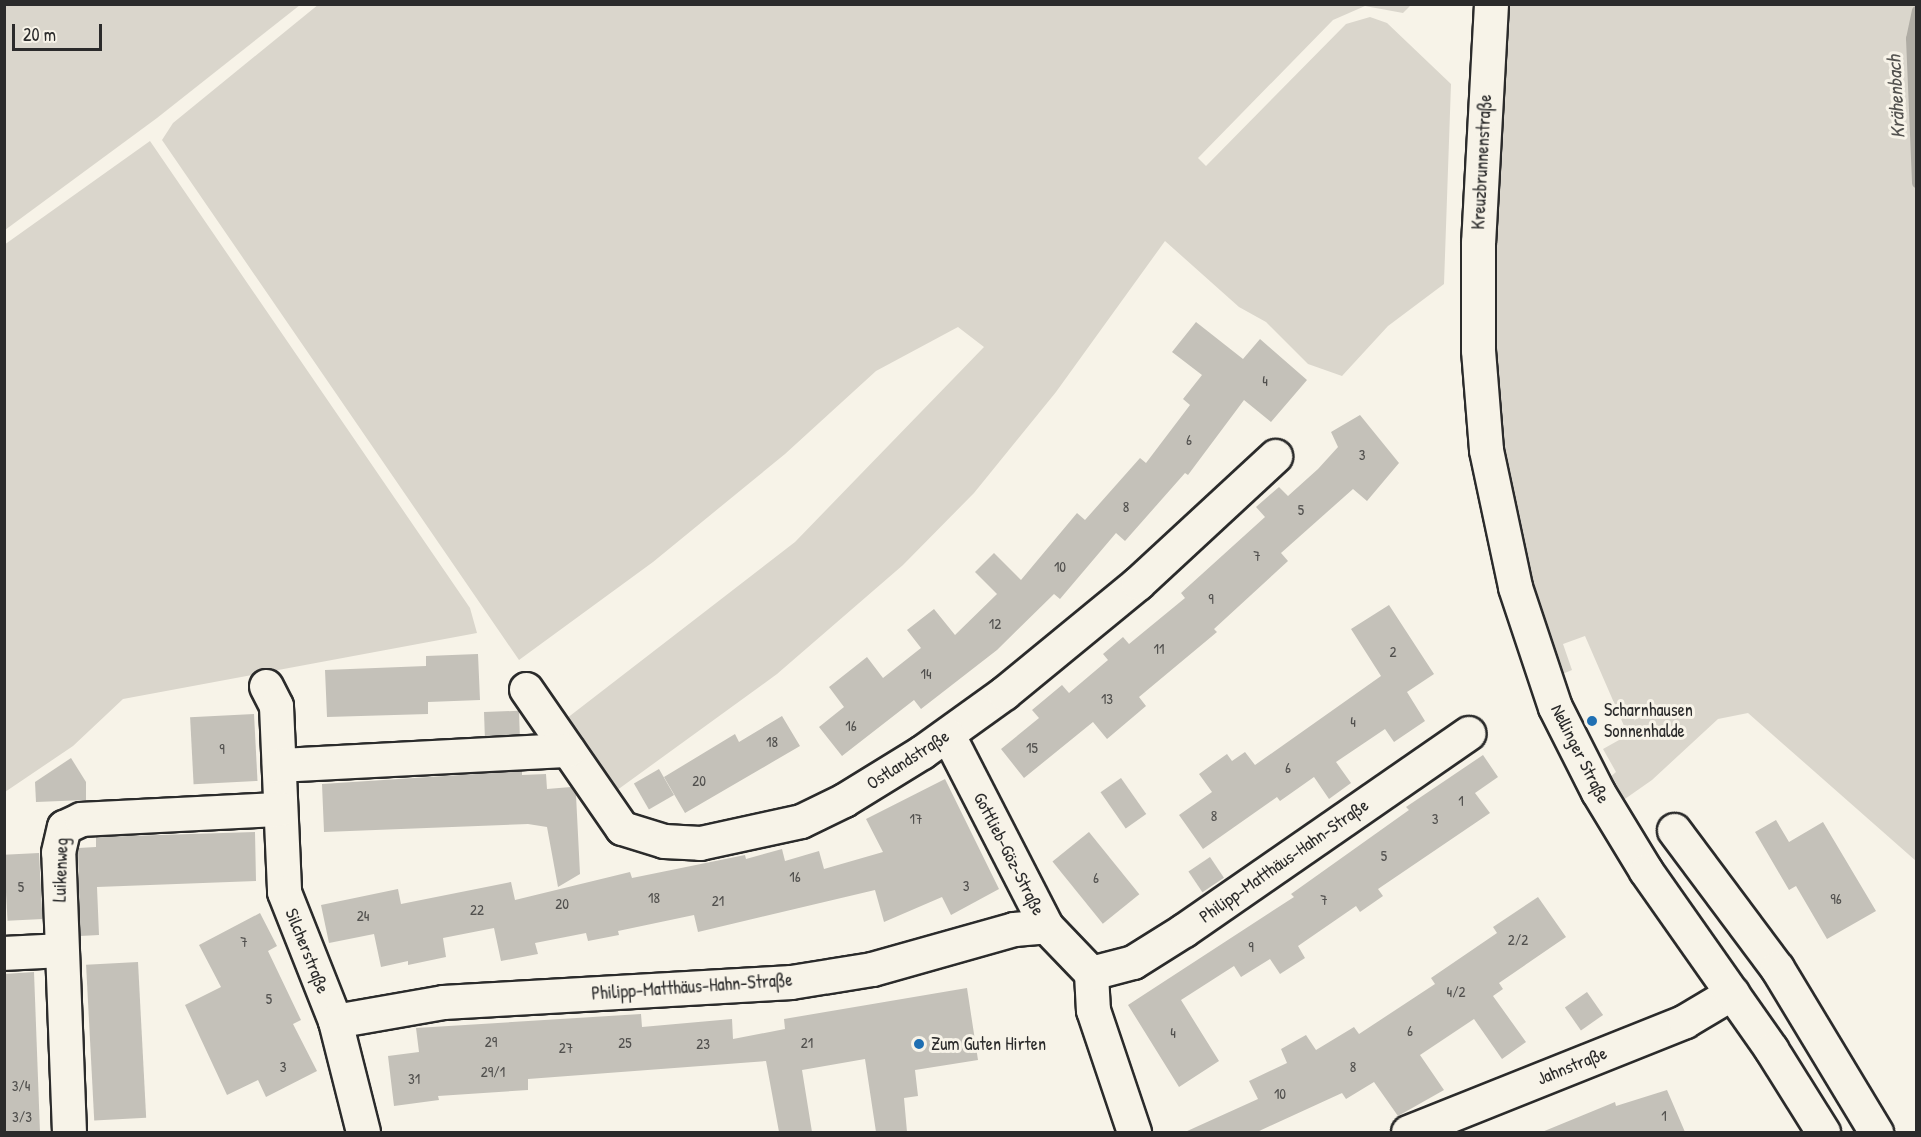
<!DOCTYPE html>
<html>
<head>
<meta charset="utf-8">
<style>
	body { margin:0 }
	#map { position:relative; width:1921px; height:1137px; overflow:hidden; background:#f7f3e8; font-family:"Patrick Hand",sans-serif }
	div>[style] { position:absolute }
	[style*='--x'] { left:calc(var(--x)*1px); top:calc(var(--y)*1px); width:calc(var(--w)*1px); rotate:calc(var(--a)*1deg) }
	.green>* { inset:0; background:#dad6cc }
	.stream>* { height:9px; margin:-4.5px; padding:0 4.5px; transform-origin:4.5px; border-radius:4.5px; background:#afaca4 }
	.building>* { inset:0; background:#c4c1b9; transform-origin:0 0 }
	.roads { filter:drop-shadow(2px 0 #2b2b2b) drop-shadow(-2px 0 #2b2b2b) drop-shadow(0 2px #2b2b2b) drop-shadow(0 -2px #2b2b2b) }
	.minor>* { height:33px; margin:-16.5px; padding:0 16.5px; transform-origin:16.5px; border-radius:16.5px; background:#f7f3e8 }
	.major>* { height:33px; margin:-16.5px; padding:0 16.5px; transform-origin:16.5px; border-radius:16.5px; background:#f7f3e8 }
	.dots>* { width:16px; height:16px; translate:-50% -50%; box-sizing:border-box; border:3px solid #f7f3e8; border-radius:50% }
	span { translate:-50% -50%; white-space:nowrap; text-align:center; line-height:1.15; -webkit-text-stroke:6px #f7f3e8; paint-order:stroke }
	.number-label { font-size:15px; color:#51504e }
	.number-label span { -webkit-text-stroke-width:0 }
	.street-label { font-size:18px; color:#2b2b2b }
	.poi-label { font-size:18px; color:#2b2b2b }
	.left { translate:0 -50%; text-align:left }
	.water-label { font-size:20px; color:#53524f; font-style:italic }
	.frame { position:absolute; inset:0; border:6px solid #2b2b2b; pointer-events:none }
	.scale { position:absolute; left:12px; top:24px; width:90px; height:27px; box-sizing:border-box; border:3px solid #2b2b2b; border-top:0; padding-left:8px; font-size:18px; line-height:21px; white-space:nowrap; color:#2b2b2b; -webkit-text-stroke:4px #f7f3e8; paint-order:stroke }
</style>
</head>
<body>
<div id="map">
	<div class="green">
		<i style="clip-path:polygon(5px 4px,300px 4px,300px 5px,157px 118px,5px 230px)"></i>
		<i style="clip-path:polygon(319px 4px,1411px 5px,1403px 13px,1365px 6px,1333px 20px,1198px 158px,1206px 166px,1346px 24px,1370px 17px,1387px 23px,1451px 84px,1444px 284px,1388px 326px,1342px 376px,1308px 364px,1266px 322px,1239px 307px,1165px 241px,1056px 392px,974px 493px,903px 565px,777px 674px,609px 796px,562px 722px,795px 542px,984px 347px,958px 327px,876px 371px,785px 454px,653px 562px,519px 660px,162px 140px,173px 123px)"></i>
		<i style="clip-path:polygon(1506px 5px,1916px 5px,1916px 861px,1748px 713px,1718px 719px,1652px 780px,1622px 801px,1609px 778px,1616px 772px,1603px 749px,1628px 735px,1585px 636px,1563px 644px,1572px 670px,1560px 675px,1521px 550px,1503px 456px,1492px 301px)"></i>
		<i style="clip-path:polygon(150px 141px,470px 608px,477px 633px,123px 699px,73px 746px,5px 792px,4px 245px)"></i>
	</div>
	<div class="stream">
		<i style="--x:1916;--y:10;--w:29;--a:102"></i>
		<i style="--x:1910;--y:38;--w:145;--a:87.6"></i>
	</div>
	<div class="building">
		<i style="clip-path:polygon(1196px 322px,1243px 359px,1260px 339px,1307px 380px,1271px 422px,1244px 400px,1188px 475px,1185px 473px,1125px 541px,1116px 533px,1060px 599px,1054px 594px,997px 650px,921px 709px,914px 700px,842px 756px,819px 727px,844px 707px,829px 687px,867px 657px,883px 678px,921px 648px,907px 630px,934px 609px,955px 635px,997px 594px,975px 572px,994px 553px,1021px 580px,1077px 513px,1085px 520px,1140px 458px,1146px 463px,1190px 405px,1183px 399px,1202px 375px,1172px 352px)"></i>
		<i style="clip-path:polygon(1360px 415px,1399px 463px,1367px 501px,1353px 489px,1281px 553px,1288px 561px,1214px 629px,1217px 632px,1139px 697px,1146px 706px,1107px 739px,1093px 722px,1024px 778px,1001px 749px,1039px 718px,1032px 710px,1062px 685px,1069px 693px,1108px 660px,1103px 654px,1123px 637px,1129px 644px,1185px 598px,1181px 593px,1265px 517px,1256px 507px,1279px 487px,1288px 496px,1318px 469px,1338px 447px,1331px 432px)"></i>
		<i style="clip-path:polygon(1389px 605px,1434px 674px,1407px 692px,1425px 721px,1394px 742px,1385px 729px,1336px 762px,1351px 783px,1329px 799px,1314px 777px,1280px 801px,1277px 797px,1203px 849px,1179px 815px,1212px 792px,1199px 774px,1227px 754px,1232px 761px,1245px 752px,1255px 765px,1381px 676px,1351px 629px)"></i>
		<i style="clip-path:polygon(478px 654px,480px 700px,428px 702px,428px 714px,327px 717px,325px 670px,426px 666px,426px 656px)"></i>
		<i style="left:484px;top:712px;width:35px;height:24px;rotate:-2deg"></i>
		<i style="left:254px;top:714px;width:67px;height:64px;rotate:87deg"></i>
		<i style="clip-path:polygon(782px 716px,800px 746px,685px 813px,664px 777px,735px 734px,739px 742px)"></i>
		<i style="clip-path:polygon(1483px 755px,1498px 777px,1475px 793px,1490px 813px,1378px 889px,1383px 896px,1360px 912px,1356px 906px,1298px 946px,1305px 958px,1280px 974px,1270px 959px,1241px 977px,1234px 966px,1181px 1000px,1219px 1061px,1179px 1087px,1128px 1005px,1294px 897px,1291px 894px,1409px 810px,1406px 807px)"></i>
		<i style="clip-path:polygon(71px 758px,86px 782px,86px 800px,36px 802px,35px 782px)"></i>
		<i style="left:659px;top:769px;width:30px;height:29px;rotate:60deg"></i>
		<i style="clip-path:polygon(522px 771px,522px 775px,546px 774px,547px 789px,571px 787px,576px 795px,580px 874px,558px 887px,547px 827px,528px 824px,324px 832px,322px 784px)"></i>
		<i style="left:1121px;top:778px;width:44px;height:25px;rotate:55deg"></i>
		<i style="clip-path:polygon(945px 779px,999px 889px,951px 915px,942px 897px,884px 922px,875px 890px,698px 932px,694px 915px,618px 931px,619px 935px,588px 941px,586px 933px,535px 943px,538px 954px,501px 961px,494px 928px,443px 938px,446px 957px,408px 965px,408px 961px,381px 967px,374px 934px,329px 943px,321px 905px,398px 889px,401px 904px,511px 882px,515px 900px,630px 872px,632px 878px,745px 855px,746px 859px,782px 849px,785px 861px,819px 851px,824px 869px,883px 852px,866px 819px)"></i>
		<i style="clip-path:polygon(1776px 820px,1789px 842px,1823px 822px,1876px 911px,1827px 939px,1796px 886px,1789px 890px,1755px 832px)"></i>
		<i style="clip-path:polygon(255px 832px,256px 881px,97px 887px,99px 935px,80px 936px,78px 848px,96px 847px,96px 837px)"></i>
		<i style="left:1089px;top:832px;width:80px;height:47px;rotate:51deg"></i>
		<i style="left:39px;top:853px;width:66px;height:35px;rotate:87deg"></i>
		<i style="left:1210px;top:857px;width:25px;height:26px;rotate:56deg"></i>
		<i style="clip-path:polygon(1538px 897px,1566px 937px,1499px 983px,1503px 989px,1493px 996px,1526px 1042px,1502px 1059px,1474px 1019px,1420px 1055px,1444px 1090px,1398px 1116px,1374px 1082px,1346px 1099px,1342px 1093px,1257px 1132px,1185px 1132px,1258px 1099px,1249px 1081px,1287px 1063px,1281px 1049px,1306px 1035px,1316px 1050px,1354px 1027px,1359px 1034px,1435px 984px,1431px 978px,1497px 933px,1493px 927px)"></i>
		<i style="clip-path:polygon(260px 913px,277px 946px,268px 951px,301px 1020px,293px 1024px,317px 1071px,266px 1097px,258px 1080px,227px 1095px,185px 1005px,221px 987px,199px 945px)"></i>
		<i style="left:138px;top:962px;width:156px;height:52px;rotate:87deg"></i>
		<i style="clip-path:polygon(34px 972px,40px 1132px,4px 1132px,4px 974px)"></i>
		<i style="clip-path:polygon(967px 988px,978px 1060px,915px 1070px,918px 1096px,904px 1098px,907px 1132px,876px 1132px,865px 1059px,802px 1070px,812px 1132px,779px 1132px,766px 1061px,528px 1079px,528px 1090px,438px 1096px,439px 1100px,394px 1106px,388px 1056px,419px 1052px,416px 1028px,641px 1014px,642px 1027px,732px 1019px,733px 1039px,785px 1029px,784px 1019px)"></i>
		<i style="left:1587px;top:992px;width:28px;height:27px;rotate:55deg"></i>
		<i style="clip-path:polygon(1667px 1090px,1685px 1132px,1542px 1132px,1615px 1102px,1616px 1106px)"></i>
	</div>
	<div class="roads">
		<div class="minor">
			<i style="--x:266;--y:686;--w:22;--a:63"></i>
			<i style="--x:276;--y:706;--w:186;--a:87.5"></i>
			<i style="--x:284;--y:892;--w:139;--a:68.4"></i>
			<i style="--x:335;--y:1021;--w:114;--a:75.8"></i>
			<i style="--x:526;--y:689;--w:169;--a:55.4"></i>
			<i style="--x:622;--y:828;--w:44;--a:17.2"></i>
			<i style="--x:664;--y:841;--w:36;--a:3"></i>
			<i style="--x:700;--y:843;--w:103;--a:-12.3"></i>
			<i style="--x:801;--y:821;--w:48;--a:-26"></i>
			<i style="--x:844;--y:800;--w:92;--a:-31.6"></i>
			<i style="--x:922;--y:752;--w:101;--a:-35.7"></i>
			<i style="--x:1004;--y:693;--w:173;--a:-39.4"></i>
			<i style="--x:1138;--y:583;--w:187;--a:-42.8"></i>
			<i style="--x:948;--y:735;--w:215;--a:62.8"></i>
			<i style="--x:1046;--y:926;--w:65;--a:46.2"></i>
			<i style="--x:1091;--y:973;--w:37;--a:87"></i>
			<i style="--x:1093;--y:1010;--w:129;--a:71.4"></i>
			<i style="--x:279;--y:765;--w:289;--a:-3"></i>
			<i style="--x:1674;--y:830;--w:172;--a:53.3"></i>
			<i style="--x:1777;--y:968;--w:192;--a:58.9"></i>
			<i style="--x:4;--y:953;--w:57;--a:-3"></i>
			<i style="--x:1091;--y:973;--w:43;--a:-14.7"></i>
			<i style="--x:1133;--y:962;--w:60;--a:-32.1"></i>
			<i style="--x:1184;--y:930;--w:346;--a:-34.7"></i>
			<i style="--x:335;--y:1021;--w:110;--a:-10"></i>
			<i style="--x:443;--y:1002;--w:349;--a:-3.3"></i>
			<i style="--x:791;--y:982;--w:82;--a:-9.1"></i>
			<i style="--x:872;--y:969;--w:148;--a:-15.7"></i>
			<i style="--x:1014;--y:929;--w:32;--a:-5"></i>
			<i style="--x:69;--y:1132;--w:280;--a:-92.2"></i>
			<i style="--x:58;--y:852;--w:26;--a:-77"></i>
			<i style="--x:64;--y:827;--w:19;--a:-25"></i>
			<i style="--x:81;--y:819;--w:199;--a:-2.9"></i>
			<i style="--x:1408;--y:1132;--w:298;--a:-21.8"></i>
			<i style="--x:1685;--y:1021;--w:55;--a:-30.8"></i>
		</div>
		<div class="major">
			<i style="--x:1491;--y:4;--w:238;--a:93.1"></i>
			<i style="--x:1478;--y:242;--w:108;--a:90"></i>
			<i style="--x:1478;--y:350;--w:100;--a:85.4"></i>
			<i style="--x:1486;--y:450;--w:140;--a:78"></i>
			<i style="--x:1515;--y:587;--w:126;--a:71.6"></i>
			<i style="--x:1555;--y:707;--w:95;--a:63.2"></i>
			<i style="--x:1598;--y:792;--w:92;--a:58.7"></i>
			<i style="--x:1646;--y:871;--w:218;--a:54.9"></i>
			<i style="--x:1771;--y:1049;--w:98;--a:57.9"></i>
		</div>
	</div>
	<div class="dots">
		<i style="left:1592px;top:721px;background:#1f6fb2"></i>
		<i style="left:919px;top:1044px;background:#1f6fb2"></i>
	</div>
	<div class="number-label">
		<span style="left:1265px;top:381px">4</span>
		<span style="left:1189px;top:440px">6</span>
		<span style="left:1362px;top:455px">3</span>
		<span style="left:1126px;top:507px">8</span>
		<span style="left:1301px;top:510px">5</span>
		<span style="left:1257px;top:556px">7</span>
		<span style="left:1060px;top:567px">10</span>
		<span style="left:1211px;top:599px">9</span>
		<span style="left:995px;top:624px">12</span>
		<span style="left:1159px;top:649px">11</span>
		<span style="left:1393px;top:652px">2</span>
		<span style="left:926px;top:674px">14</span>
		<span style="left:1107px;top:699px">13</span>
		<span style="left:1353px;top:722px">4</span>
		<span style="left:851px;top:726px">16</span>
		<span style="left:772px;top:742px">18</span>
		<span style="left:1032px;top:748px">15</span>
		<span style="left:222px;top:749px">9</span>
		<span style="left:1288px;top:768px">6</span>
		<span style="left:699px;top:781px">20</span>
		<span style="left:1461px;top:801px">1</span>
		<span style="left:1214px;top:816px">8</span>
		<span style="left:916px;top:819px">17</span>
		<span style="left:1435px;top:819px">3</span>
		<span style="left:1384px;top:856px">5</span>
		<span style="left:795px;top:877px">16</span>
		<span style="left:1096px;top:878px">6</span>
		<span style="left:966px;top:886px">3</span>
		<span style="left:21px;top:887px">5</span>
		<span style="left:654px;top:898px">18</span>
		<span style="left:1836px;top:899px">96</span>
		<span style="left:1324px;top:900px">7</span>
		<span style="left:718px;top:901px">21</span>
		<span style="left:562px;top:904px">20</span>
		<span style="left:477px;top:910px">22</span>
		<span style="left:363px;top:916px">24</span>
		<span style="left:1518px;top:940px">2/2</span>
		<span style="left:244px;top:942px">7</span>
		<span style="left:1251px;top:947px">9</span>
		<span style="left:1456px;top:992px">4/2</span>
		<span style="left:269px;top:999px">5</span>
		<span style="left:1410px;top:1031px">6</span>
		<span style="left:1173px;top:1033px">4</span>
		<span style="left:491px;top:1042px">29</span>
		<span style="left:625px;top:1043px">25</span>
		<span style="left:807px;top:1043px">21</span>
		<span style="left:703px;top:1044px">23</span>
		<span style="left:566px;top:1048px">27</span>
		<span style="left:283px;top:1067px">3</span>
		<span style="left:1353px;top:1067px">8</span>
		<span style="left:493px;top:1072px">29/1</span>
		<span style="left:414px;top:1079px">31</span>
		<span style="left:21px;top:1086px">3/4</span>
		<span style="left:1280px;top:1094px">10</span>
		<span style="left:1664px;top:1116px">1</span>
		<span style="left:22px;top:1117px">3/3</span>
	</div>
	<div class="street-label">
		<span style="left:1482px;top:162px;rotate:-87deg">Kreuzbrunnenstraße</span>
		<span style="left:1580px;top:754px;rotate:63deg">Nellinger Straße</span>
		<span style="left:908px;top:760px;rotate:-33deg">Ostlandstraße</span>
		<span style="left:1009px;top:854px;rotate:63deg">Gottlieb-Göz-Straße</span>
		<span style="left:1284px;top:861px;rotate:-35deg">Philipp-Matthäus-Hahn-Straße</span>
		<span style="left:61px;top:870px;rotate:-88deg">Luikenweg</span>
		<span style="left:307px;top:951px;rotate:68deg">Silcherstraße</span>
		<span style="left:692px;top:987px;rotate:-4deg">Philipp-Matthäus-Hahn-Straße</span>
		<span style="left:1572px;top:1066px;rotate:-22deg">Jahnstraße</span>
	</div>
	<div class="poi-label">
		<span class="left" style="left:1604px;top:721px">Scharnhausen<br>Sonnenhalde</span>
		<span class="left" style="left:931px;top:1044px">Zum Guten Hirten</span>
	</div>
	<div class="water-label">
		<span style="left:1895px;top:97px;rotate:-93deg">Krähenbach</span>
	</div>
	<div class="frame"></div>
	<div class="scale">20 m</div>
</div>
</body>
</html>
